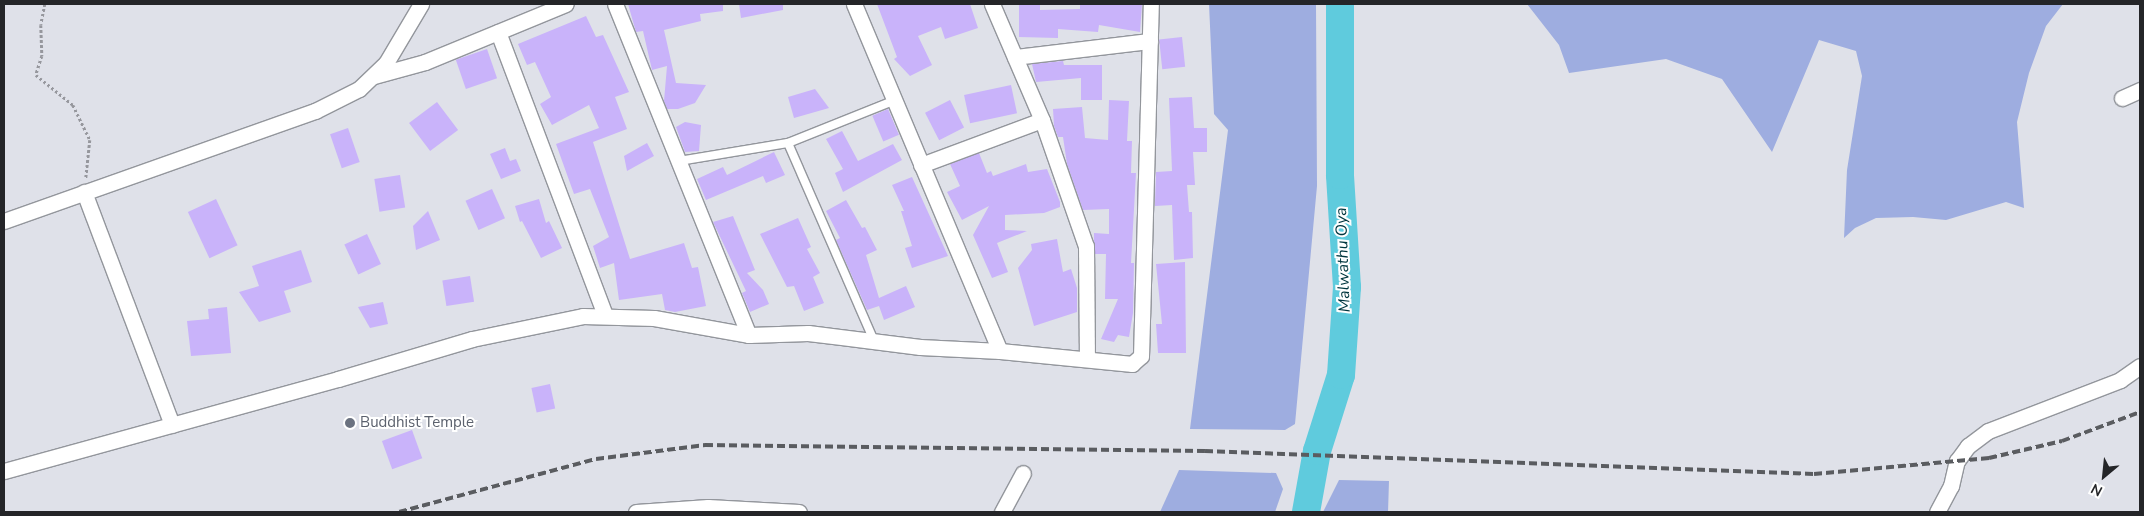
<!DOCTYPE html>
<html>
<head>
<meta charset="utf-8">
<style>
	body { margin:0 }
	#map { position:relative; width:2144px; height:516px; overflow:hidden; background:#dfe1e9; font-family:"Nunito Sans",sans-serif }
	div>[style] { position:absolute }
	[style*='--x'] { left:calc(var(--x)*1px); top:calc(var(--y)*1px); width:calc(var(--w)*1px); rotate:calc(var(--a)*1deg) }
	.green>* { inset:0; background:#9eade0 }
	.river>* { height:28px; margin:-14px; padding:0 14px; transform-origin:14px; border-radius:14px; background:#5fcbdd }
	.building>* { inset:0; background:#c9b3fa; transform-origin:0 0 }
	.path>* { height:2.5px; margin-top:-1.25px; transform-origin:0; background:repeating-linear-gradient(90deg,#96979d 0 2.5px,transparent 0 5px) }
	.roads { filter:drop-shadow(1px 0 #93969c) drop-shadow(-1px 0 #93969c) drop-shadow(0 1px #93969c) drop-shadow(0 -1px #93969c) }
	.lane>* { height:8px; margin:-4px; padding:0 4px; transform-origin:4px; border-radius:4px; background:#fff }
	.street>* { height:15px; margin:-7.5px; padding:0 7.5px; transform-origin:7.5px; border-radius:7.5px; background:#fff }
	.rail>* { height:4px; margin-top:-2px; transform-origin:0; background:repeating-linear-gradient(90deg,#5a5c60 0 8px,transparent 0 12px) }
	.dots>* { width:14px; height:14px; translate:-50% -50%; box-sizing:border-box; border:2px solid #fff; border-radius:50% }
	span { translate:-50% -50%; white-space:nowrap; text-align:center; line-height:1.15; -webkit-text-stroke:4px #fff; paint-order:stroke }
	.worship-label { font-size:15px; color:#5b616d }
	.left { translate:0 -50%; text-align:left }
	.water-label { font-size:16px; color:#00363e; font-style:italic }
	.frame { position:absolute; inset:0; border:5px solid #242528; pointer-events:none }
	.north { position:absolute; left:2079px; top:451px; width:50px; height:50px; -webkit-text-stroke:4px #fff; paint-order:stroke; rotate:208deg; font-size:14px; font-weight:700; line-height:20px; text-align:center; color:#242528 }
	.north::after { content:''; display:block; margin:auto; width:18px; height:22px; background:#242528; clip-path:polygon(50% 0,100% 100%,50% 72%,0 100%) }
</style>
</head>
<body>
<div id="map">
	<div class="green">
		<i style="clip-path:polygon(1209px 4px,1316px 4px,1317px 186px,1295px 424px,1285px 430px,1190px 429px,1228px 130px,1214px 114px)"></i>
		<i style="clip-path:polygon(1527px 4px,2063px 4px,2046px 26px,2029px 73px,2017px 122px,2024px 208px,2006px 202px,1946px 220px,1913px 217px,1876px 218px,1855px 228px,1844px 238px,1847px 170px,1862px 76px,1856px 51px,1819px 40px,1772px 152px,1722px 79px,1666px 59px,1569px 73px,1559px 45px)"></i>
		<i style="clip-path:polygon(1179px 470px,1276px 473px,1283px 489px,1275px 512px,1160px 512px)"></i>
		<i style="clip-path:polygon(1339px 480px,1389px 481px,1388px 512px,1323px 512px)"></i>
	</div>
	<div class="river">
		<i style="--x:1306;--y:512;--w:62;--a:-79.8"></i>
		<i style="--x:1317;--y:451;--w:80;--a:-72.5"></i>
		<i style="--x:1341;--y:375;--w:88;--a:-86.1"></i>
		<i style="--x:1347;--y:287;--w:112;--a:-93.6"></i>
		<i style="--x:1340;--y:175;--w:171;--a:-90"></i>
	</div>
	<div class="building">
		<i style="clip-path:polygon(628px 4px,723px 4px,723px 11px,700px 14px,701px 21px,664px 30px,676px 83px,706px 85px,695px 103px,678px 109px,667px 109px,664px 101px,667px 66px,652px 70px,643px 31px,636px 32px)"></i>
		<i style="clip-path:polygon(739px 4px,783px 4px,783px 10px,741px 18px)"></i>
		<i style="clip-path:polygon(877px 4px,970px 4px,978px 28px,945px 39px,941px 27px,918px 36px,932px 65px,910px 76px,894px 59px,897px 57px)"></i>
		<i style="clip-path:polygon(1019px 4px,1040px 4px,1040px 10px,1080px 9px,1080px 4px,1142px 4px,1140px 32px,1099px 25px,1098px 32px,1058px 29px,1058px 38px,1019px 37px)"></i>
		<i style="clip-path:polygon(586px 16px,596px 37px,603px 35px,629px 92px,615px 97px,627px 129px,593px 142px,630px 259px,684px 243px,692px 268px,698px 267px,706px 306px,675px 312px,665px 310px,662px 294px,619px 300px,614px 263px,600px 268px,593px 246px,609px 237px,590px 189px,574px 194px,556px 144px,599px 128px,589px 105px,552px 125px,540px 104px,551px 97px,535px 62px,527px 65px,518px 44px)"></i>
		<i style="left:1182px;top:37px;width:30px;height:23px;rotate:84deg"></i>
		<i style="left:487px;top:49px;width:31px;height:33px;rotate:71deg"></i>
		<i style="clip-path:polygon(1063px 61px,1064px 65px,1102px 65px,1102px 100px,1081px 100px,1081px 78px,1036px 82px,1032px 64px)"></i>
		<i style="left:1011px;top:85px;width:29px;height:48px;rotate:78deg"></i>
		<i style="clip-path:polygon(815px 89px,829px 108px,794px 118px,788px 97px)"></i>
		<i style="clip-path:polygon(1192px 97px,1194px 128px,1207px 128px,1207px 152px,1193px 152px,1195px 185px,1187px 185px,1189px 212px,1192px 212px,1193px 258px,1174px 260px,1172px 205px,1155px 206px,1156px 172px,1172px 171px,1169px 98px)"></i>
		<i style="left:950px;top:100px;width:31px;height:28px;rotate:63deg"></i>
		<i style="clip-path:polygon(1109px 100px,1129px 101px,1127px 141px,1132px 141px,1131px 173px,1136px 173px,1131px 263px,1134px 263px,1133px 313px,1129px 337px,1118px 335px,1114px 342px,1101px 339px,1118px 299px,1105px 299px,1106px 254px,1095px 254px,1094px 240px,1094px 233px,1109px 234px,1109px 209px,1083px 210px,1067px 164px,1063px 137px,1058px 137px,1054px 126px,1053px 109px,1082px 107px,1085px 138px,1108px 140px)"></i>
		<i style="left:437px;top:102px;width:35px;height:35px;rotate:53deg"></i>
		<i style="left:888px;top:109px;width:28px;height:17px;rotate:67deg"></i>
		<i style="clip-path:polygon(685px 122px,701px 125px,699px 151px,685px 152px,676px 127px)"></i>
		<i style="left:348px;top:128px;width:36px;height:19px;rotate:71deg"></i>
		<i style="clip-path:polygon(842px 131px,858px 161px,893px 144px,902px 160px,843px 192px,835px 173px,843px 169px,826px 139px)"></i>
		<i style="clip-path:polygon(647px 143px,654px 156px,627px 171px,624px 156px)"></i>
		<i style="clip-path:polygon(505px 148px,510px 161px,516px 159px,521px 171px,501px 179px,490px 154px)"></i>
		<i style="clip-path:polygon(774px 152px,785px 175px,766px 183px,763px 176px,706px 200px,697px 179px,723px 167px,727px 175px)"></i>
		<i style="clip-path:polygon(979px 153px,987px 173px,991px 171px,993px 176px,1026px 164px,1028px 172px,1047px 169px,1060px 202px,1060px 207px,1044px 213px,1005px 215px,1005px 230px,1027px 231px,997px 243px,1008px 272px,992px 278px,973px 235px,989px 206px,962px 220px,947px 192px,960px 186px,950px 164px)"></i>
		<i style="left:400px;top:175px;width:33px;height:26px;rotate:81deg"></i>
		<i style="clip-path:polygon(912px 177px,948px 256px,912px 268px,905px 248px,912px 246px,901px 211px,904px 211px,892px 185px)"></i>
		<i style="left:492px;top:189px;width:32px;height:29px;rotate:66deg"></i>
		<i style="left:216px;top:199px;width:51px;height:31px;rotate:65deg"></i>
		<i style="clip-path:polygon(539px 199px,546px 223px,549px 221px,562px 248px,541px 258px,522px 221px,520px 222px,515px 206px)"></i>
		<i style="clip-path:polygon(846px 200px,862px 228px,865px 227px,877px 250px,866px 255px,879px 298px,906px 286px,915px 307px,884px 320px,879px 306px,867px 310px,836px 240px,840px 238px,826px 211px)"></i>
		<i style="clip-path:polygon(428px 211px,440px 240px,416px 250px,413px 226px)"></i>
		<i style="clip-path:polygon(733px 216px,755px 270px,747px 273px,763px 290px,769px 304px,750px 312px,742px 293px,746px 291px,713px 222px)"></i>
		<i style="clip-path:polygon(798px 218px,811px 247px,807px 249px,820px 273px,813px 277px,824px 303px,804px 311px,794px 286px,787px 287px,760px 234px)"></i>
		<i style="left:367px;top:234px;width:33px;height:25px;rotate:65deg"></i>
		<i style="clip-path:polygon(1057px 239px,1063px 272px,1071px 269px,1077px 288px,1077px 312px,1034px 326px,1018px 268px,1032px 250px,1031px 244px)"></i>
		<i style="clip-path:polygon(301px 250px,312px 282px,284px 291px,291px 312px,259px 322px,239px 292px,259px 286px,252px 266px)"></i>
		<i style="clip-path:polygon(1185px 262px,1186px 353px,1158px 353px,1156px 324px,1162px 324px,1156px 264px)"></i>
		<i style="left:470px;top:276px;width:26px;height:28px;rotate:81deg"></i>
		<i style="clip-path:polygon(383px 302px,388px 324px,370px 328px,358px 307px)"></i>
		<i style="clip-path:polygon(227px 307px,231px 353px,191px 356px,187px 321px,209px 319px,208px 309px)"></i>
		<i style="left:550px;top:384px;width:25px;height:19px;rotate:78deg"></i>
		<i style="left:412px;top:430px;width:30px;height:32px;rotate:70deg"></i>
	</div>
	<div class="path">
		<i style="--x:45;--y:4;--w:21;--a:101"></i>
		<i style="--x:41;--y:25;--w:31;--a:88"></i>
		<i style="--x:42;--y:56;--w:20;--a:108"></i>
		<i style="--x:36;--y:75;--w:48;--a:39"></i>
		<i style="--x:73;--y:105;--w:39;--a:64"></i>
		<i style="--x:90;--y:140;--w:38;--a:96"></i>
	</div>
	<div class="roads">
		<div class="lane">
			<i style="--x:788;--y:143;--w:216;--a:66.5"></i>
			<i style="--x:679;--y:161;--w:110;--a:-9.4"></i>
			<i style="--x:788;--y:143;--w:113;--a:-21.8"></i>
		</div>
		<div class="street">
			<i style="--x:615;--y:4;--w:357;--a:68"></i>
			<i style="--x:854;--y:4;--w:376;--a:67.2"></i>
			<i style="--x:1000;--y:351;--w:133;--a:5.6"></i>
			<i style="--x:1132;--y:364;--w:12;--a:-42"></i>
			<i style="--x:1141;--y:356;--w:352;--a:-88.4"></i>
			<i style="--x:992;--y:4;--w:126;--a:66.7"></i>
			<i style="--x:1042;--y:120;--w:133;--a:70.8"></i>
			<i style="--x:1086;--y:246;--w:112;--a:89.5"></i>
			<i style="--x:498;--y:32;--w:303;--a:69.3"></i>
			<i style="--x:1015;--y:57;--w:136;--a:-6.8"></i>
			<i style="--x:374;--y:76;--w:53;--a:-15.4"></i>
			<i style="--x:425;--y:62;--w:152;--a:-22.4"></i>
			<i style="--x:2122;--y:98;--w:20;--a:-24"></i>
			<i style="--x:921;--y:165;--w:129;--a:-20.4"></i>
			<i style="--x:84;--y:192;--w:249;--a:69.3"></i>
			<i style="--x:4;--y:221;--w:330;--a:-19.5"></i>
			<i style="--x:315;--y:111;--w:49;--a:-26.6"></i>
			<i style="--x:359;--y:89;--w:37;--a:-44"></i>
			<i style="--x:386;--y:63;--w:69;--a:-59.3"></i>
			<i style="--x:4;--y:471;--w:346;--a:-15.4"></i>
			<i style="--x:338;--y:379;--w:140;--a:-16.6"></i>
			<i style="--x:472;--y:339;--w:113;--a:-11.7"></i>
			<i style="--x:583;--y:316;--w:71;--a:1.6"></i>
			<i style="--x:654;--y:318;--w:97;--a:10.1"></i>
			<i style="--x:749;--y:335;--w:59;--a:-1.9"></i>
			<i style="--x:808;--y:333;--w:113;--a:7.1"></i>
			<i style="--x:920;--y:347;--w:80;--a:2.9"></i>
			<i style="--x:636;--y:512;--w:72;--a:-4"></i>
			<i style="--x:708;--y:507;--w:91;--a:3.1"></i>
			<i style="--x:1002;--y:512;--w:44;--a:-61.7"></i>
			<i style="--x:1937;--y:512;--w:30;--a:-62"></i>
			<i style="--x:1951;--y:486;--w:26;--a:-77"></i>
			<i style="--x:1957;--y:461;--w:19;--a:-54"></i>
			<i style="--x:1968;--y:446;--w:25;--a:-37"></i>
			<i style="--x:1988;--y:431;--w:142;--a:-21.1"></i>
			<i style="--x:2120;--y:380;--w:24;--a:-35"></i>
		</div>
	</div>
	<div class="rail">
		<i style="--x:399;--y:512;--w:204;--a:-15.1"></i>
		<i style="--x:596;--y:459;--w:110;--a:-7.3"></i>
		<i style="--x:705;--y:445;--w:500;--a:0.69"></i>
		<i style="--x:1205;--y:451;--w:609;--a:2.16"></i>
		<i style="--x:1814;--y:474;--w:176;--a:-5.2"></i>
		<i style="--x:1989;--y:458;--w:75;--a:-13.1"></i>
		<i style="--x:2062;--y:441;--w:83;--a:-20.4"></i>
	</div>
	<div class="dots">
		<i style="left:350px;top:423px;background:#6b7280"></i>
	</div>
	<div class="worship-label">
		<span class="left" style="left:360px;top:423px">Buddhist Temple</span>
	</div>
	<div class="water-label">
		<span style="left:1343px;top:260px;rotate:-92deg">Malwathu Oya</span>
	</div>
	<div class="frame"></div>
	<div class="north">N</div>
</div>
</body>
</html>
